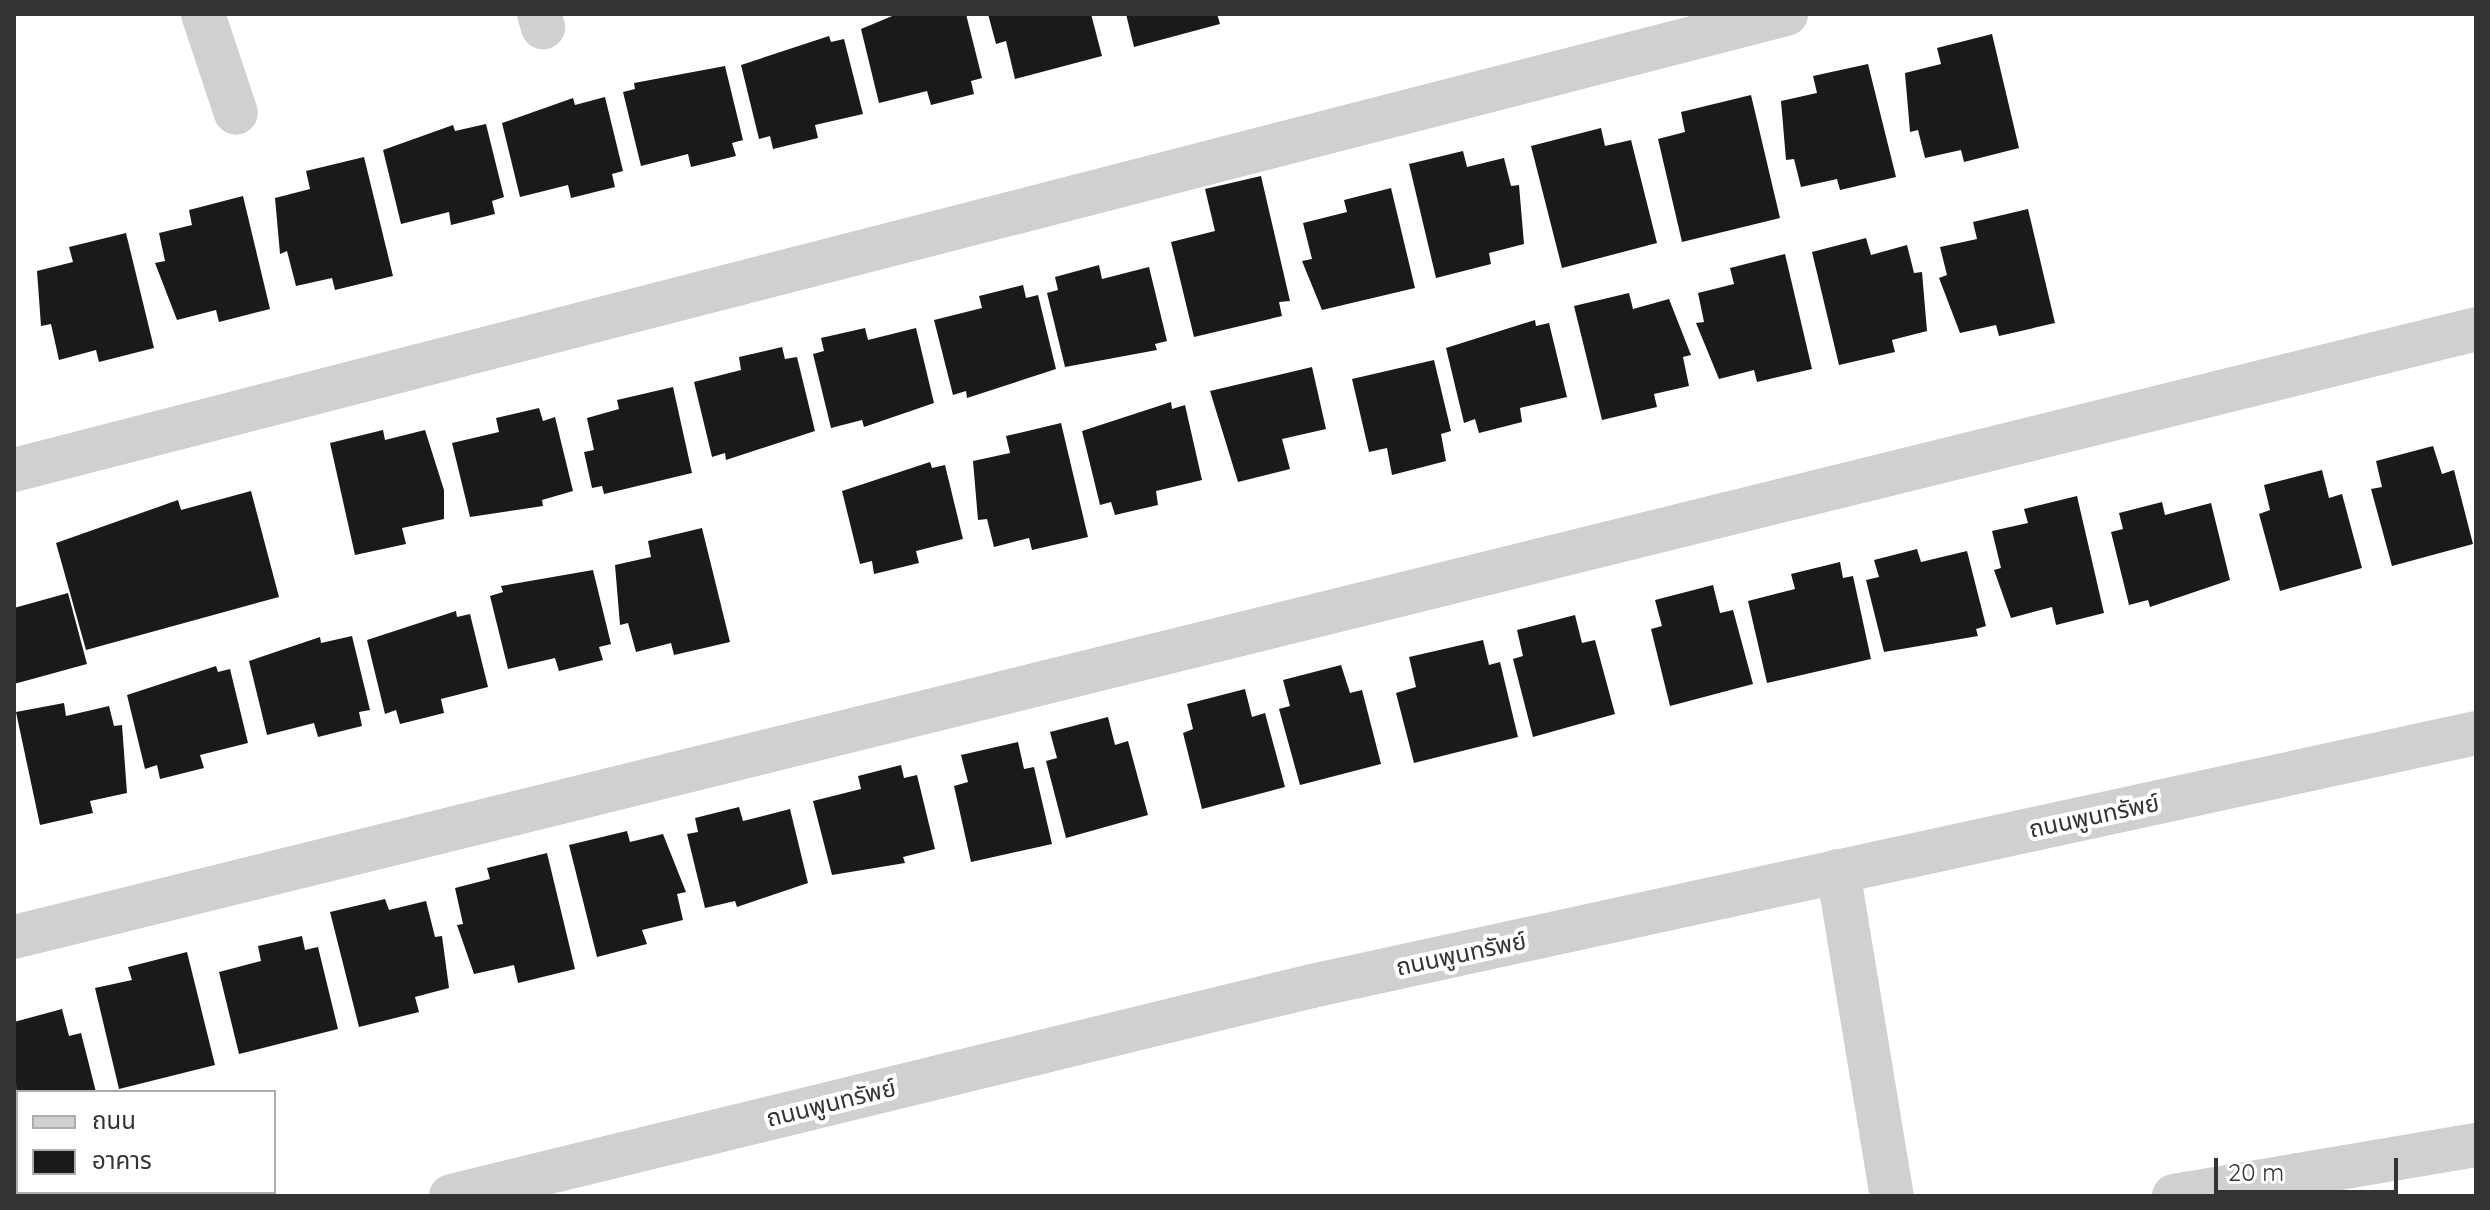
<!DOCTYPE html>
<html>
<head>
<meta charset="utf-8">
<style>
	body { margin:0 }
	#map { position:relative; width:2490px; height:1210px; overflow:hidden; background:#fff; font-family:Quicksand,"Noto Sans Thai",sans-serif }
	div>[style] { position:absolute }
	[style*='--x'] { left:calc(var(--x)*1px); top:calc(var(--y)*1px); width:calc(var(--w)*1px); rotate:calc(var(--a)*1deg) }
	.building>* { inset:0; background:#1a1a1a }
	.street>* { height:44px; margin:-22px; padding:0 22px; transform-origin:22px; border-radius:22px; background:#d0d0d0 }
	span { translate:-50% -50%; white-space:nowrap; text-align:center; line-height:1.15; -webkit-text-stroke:8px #fff; paint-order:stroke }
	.street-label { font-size:24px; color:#333 }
	.frame { position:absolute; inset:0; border:16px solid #333; pointer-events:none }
	.legend { position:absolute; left:16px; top:1090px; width:260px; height:104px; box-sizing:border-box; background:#fff; border:2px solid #adadad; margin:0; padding:10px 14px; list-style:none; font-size:24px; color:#333 }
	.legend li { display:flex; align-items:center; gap:16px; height:40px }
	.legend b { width:40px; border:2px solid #adadad }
	.scale { position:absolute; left:2214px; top:1158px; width:184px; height:36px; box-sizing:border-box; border:4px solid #333; border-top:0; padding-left:10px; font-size:24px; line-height:28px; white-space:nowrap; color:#333; -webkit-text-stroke:6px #fff; paint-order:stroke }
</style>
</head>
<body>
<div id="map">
	<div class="building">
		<i style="clip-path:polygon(897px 14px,966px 14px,982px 78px,971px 81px,974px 94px,931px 105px,927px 91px,879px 103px,861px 29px)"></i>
		<i style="clip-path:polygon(988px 14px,1091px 14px,1102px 56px,1015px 79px,1006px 41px,996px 44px)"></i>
		<i style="clip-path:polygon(1126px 14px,1217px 14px,1220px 24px,1134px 47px)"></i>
		<i style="clip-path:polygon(1992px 34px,2019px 148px,1964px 162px,1961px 150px,1925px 158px,1918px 130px,1910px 132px,1905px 73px,1941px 64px,1937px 48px)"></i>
		<i style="clip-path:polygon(829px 36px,831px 42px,844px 39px,863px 114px,815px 125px,818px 138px,773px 149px,770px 136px,759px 139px,741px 65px)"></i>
		<i style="clip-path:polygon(1868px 64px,1896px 177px,1840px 190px,1837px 179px,1801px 187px,1794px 159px,1786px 160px,1781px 101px,1817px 93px,1813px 76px)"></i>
		<i style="clip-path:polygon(725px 66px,743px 140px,732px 143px,736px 156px,691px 167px,688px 154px,641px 166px,623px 92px,635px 89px,634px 83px)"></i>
		<i style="clip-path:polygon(1751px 95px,1780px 218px,1682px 242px,1658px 139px,1685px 132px,1681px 112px)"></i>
		<i style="clip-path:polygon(605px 97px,623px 171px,612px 174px,615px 187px,571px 198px,568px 185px,520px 197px,502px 123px,573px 98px,575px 105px)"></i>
		<i style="clip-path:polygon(486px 124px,504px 197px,492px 201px,495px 214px,451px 225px,449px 212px,401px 224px,383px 150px,453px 125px,455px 131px)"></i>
		<i style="clip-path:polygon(1601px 128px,1605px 146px,1631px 140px,1657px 243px,1562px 268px,1531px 146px)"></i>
		<i style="clip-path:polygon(1463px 151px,1467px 167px,1504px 158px,1511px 186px,1519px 185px,1524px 244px,1489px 253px,1491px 264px,1436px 278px,1409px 164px)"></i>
		<i style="clip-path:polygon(364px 157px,393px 276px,335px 290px,332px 278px,296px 286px,287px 251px,280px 254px,275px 198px,310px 189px,306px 171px)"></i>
		<i style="clip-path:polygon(1261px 176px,1290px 301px,1279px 302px,1282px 316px,1194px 337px,1171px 242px,1215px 231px,1205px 189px)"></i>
		<i style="clip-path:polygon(1391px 188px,1415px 288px,1322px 310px,1302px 261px,1312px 259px,1303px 223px,1347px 212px,1344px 200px)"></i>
		<i style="clip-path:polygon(243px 196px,270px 309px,219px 322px,216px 310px,177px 320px,155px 263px,165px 261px,159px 233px,192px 225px,189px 210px)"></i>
		<i style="clip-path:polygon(2028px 209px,2055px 323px,1999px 336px,1996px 325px,1960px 333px,1939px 278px,1947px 275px,1940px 247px,1977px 239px,1973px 222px)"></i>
		<i style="clip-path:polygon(126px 233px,154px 348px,99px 362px,96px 350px,59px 360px,51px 324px,41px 326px,37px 271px,73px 262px,69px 247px)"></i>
		<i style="clip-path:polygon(1866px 238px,1871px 255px,1907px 245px,1914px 273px,1922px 272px,1927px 331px,1892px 340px,1895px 352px,1839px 365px,1812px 252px)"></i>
		<i style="clip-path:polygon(1785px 254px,1812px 369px,1757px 382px,1754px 370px,1719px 379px,1696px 323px,1704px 322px,1698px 293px,1734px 284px,1730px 268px)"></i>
		<i style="clip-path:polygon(1099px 265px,1102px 279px,1149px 267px,1167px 341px,1155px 344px,1157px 350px,1065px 367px,1047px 293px,1058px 290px,1055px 277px)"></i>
		<i style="clip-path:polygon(1023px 285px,1026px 298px,1038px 295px,1056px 369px,967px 398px,966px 391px,953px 395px,934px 320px,982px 308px,979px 296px)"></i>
		<i style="clip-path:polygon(1629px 293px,1633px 309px,1669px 299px,1691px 355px,1683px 357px,1689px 386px,1654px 394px,1657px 407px,1602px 420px,1574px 306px)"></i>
		<i style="clip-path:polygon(1535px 320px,1536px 326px,1549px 323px,1567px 397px,1520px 408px,1522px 422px,1479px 433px,1475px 419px,1464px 423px,1446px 348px)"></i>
		<i style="clip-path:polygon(865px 328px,868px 340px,916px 328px,934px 403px,864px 427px,862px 420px,831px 428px,813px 354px,824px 351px,821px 338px)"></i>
		<i style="clip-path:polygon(782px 347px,785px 359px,797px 357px,815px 431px,726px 460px,725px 453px,712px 457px,694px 382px,741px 370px,739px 357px)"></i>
		<i style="clip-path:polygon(1434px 360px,1451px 431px,1441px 434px,1446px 461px,1392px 475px,1387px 448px,1369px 452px,1352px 379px)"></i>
		<i style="clip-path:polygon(1312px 367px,1326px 429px,1282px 439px,1290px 469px,1238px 482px,1210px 391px)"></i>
		<i style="clip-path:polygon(673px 387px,692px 473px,604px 494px,602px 486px,592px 488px,584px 452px,594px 450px,587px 418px,619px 409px,617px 400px)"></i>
		<i style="clip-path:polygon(1171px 402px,1172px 409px,1185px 405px,1202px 480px,1156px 491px,1158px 505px,1115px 515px,1111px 502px,1100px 505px,1082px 431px)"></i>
		<i style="clip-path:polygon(539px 408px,543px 421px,555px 417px,573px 491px,542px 500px,543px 506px,470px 517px,452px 443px,499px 432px,496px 418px)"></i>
		<i style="clip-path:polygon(1061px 423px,1088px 537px,1032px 550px,1029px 538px,994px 547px,987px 519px,978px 520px,973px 461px,1010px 453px,1006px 436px)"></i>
		<i style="clip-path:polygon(383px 430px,385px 440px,425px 430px,444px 490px,444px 519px,402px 528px,406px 544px,355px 555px,330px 443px)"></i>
		<i style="clip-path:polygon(2433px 446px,2442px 474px,2454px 470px,2473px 544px,2392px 566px,2371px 489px,2382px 487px,2376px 461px)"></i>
		<i style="clip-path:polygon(930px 462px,932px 468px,945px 465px,963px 539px,916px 551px,919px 563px,874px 574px,872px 561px,860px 564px,842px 491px)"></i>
		<i style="clip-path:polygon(2322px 470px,2329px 498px,2342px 494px,2362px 568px,2280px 591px,2259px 514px,2270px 510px,2264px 485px)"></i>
		<i style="clip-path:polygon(251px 491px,279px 597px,86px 650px,56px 543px,178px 500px,181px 510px)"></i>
		<i style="clip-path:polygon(2077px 496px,2104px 613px,2056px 625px,2052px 607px,2011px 618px,1994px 570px,2001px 568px,1992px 531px,2028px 523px,2024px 509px)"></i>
		<i style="clip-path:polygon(2162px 502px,2165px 515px,2211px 503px,2230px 580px,2150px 607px,2148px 600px,2129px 605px,2111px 532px,2123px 529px,2119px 513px)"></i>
		<i style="clip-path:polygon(702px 528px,730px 642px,674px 655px,671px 643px,636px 652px,628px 623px,620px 625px,615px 565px,651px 557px,648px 541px)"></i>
		<i style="clip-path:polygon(1917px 549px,1921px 562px,1967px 551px,1986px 626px,1976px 629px,1978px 636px,1884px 652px,1866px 580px,1879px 577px,1874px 560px)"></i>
		<i style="clip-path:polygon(1840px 562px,1843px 578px,1853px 576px,1871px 659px,1767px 683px,1748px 601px,1795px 589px,1791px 574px)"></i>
		<i style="clip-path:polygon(593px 570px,611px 644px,599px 647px,603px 660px,559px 671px,555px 658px,508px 669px,490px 596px,503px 592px,501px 586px)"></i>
		<i style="clip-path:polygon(1713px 585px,1720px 613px,1733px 610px,1753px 684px,1670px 706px,1651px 629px,1662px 626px,1655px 600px)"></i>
		<i style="clip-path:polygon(68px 593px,87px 664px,14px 684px,14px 608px)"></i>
		<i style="clip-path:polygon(456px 611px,457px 617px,470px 614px,488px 687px,441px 699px,444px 713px,400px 724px,396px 710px,385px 714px,367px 640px)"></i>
		<i style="clip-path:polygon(1575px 615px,1582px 643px,1595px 640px,1615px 714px,1533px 737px,1513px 659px,1523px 656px,1517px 630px)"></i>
		<i style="clip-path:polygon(352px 636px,370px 710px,359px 712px,362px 726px,318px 737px,314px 723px,267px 735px,249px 661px,320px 637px,321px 643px)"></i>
		<i style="clip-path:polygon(1483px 640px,1489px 665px,1500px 662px,1518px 737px,1414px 763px,1396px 693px,1416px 687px,1409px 657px)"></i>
		<i style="clip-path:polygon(1341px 665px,1350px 693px,1362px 690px,1381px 764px,1300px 785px,1279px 709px,1290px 706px,1283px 680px)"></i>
		<i style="clip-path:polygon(216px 666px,218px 672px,230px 669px,248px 743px,200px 755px,204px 768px,160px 779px,157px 765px,145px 769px,127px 695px)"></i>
		<i style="clip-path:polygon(1245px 689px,1252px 717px,1265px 713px,1285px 787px,1202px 809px,1183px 733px,1193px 729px,1187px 704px)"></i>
		<i style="clip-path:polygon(64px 703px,66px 716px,109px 706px,114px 726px,122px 725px,127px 793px,90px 801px,93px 813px,40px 825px,16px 712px)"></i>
		<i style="clip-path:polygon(1108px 717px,1115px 745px,1128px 741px,1148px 815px,1066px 838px,1046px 761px,1057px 758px,1050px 732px)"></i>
		<i style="clip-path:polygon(1018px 742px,1024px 769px,1034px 767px,1052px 844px,971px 862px,954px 786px,968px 782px,961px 755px)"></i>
		<i style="clip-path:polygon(901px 765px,904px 778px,917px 775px,935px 849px,903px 857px,905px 863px,832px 875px,813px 801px,861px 789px,858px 776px)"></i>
		<i style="clip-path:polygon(739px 807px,743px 821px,790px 809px,808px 883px,737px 907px,735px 901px,705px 908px,687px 834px,698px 832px,695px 818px)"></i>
		<i style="clip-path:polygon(627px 831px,630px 842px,663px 834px,686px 892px,677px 894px,683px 920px,642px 930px,647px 944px,597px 957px,569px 845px)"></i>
		<i style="clip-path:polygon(547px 853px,575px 969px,518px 983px,514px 965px,474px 974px,457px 925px,463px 924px,455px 888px,490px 879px,487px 868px)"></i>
		<i style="clip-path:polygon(385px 899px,389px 910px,426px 901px,435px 937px,442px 936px,449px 988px,415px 997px,419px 1012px,359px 1027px,330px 912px)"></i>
		<i style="clip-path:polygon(302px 936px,305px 950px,318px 947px,338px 1029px,239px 1054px,219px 972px,261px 961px,258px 946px)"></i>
		<i style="clip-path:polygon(187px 952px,215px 1065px,119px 1089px,95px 988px,132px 980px,128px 967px)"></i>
		<i style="clip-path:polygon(62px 1009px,69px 1036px,81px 1033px,96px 1092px,18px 1092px,17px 1114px,14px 1022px)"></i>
	</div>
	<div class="street">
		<i style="--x:203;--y:14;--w:104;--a:71.6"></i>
		<i style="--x:539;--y:14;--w:14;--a:73"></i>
		<i style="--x:14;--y:470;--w:1830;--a:-14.43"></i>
		<i style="--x:1838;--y:871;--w:329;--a:80.6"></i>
		<i style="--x:14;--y:937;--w:2536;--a:-13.87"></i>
		<i style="--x:451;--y:1196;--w:886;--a:-13.71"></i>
		<i style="--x:1312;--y:986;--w:1191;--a:-12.26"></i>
		<i style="--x:2174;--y:1196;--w:306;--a:-9.6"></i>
	</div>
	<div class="street-label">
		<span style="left:2094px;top:816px;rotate:-12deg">ถนนพูนทรัพย์</span>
		<span style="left:1461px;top:954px;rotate:-12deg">ถนนพูนทรัพย์</span>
		<span style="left:831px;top:1103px;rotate:-14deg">ถนนพูนทรัพย์</span>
	</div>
	<div class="frame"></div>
	<ul class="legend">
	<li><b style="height:10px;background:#d0d0d0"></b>ถนน</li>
	<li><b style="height:22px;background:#1a1a1a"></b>อาคาร</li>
	</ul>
	<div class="scale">20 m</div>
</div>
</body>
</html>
